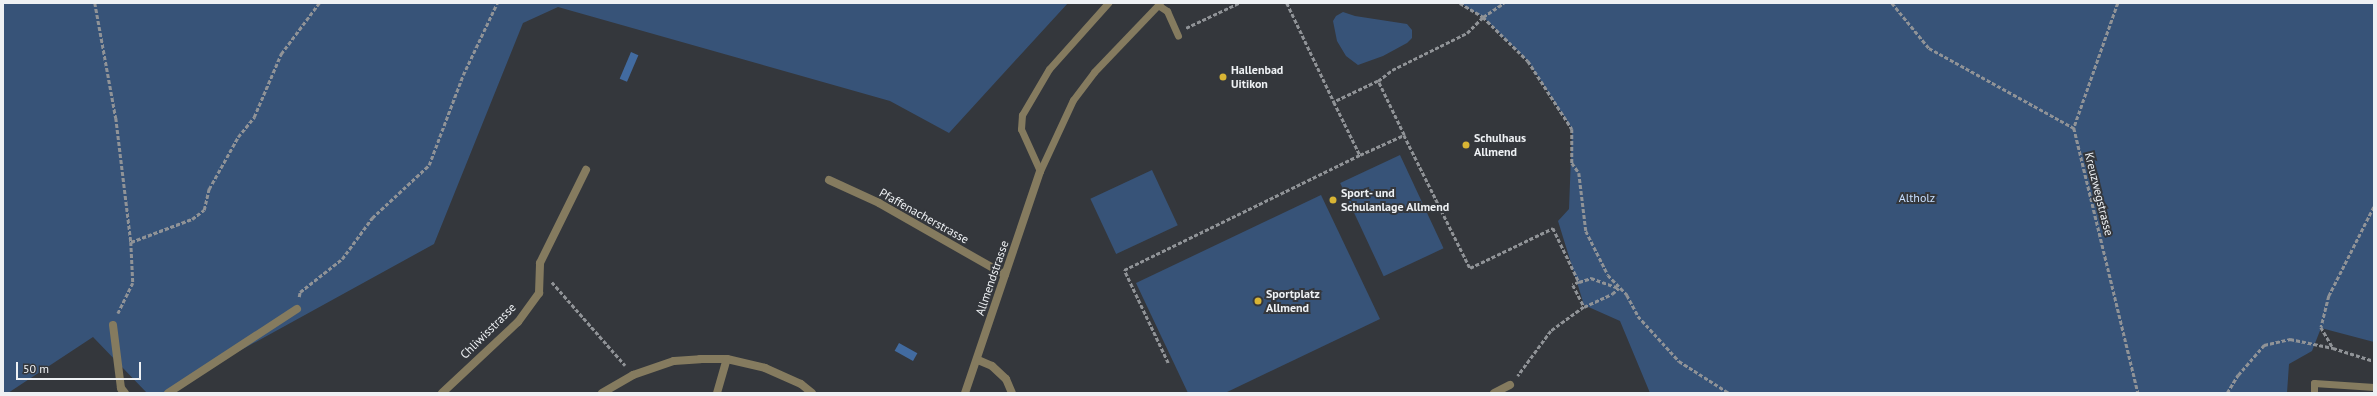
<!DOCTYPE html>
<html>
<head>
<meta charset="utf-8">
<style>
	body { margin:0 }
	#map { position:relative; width:2377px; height:396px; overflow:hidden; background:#34373c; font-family:"PT Sans",sans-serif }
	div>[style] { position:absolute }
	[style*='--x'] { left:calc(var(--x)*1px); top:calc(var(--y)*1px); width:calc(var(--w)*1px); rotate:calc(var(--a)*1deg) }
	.green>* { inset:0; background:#375378; transform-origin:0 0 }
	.water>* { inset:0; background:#426ba0; transform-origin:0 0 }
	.path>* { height:2.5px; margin-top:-1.25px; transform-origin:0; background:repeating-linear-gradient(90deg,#909397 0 4px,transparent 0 6px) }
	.lane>* { height:7px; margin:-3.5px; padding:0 3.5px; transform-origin:3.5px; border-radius:3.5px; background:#857b5f }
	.street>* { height:8px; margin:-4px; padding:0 4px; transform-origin:4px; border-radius:4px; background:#857b5f }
	.dots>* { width:11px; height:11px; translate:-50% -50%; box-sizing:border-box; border:2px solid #34373c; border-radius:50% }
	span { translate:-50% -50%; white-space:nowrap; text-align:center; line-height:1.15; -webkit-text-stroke:4px #34373c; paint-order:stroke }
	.poi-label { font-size:12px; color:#eef1f4; font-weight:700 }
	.left { translate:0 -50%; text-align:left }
	.street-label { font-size:12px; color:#eef1f4 }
	.park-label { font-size:12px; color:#c7dfff }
	.frame { position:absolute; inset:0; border:4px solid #eef1f4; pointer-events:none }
	.scale { position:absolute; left:16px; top:362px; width:125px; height:18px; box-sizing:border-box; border:2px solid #eef1f4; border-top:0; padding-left:5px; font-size:12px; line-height:14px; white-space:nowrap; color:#eef1f4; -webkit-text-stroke:3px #34373c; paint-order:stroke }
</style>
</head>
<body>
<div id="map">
	<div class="green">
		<i style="clip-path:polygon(3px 3px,1068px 3px,949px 133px,890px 101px,558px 7px,523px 23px,434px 244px,163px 393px,147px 393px,93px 337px,8px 393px,3px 393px)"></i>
		<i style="clip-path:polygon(1460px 3px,2374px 3px,2374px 342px,2321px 328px,2312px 351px,2289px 364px,2287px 393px,1650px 393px,1620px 321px,1584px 305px,1558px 221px,1569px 209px,1572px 129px,1528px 61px,1483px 17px)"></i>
		<i style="clip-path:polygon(1343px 12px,1355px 16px,1407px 24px,1412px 30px,1412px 38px,1407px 43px,1383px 56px,1358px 65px,1346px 56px,1337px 41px,1333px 21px,1336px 16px)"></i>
		<i style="left:1400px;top:155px;width:103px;height:66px;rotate:65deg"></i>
		<i style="left:1152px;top:170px;width:61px;height:68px;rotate:65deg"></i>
		<i style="clip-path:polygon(1321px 195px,1380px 319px,1225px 393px,1188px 393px,1136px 283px)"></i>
	</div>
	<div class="water">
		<i style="left:631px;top:52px;width:8px;height:29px;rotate:23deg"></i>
		<i style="left:899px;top:343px;width:21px;height:9px;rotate:29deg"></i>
	</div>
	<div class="path">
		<i style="--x:95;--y:3;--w:117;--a:79.7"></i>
		<i style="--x:116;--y:118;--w:125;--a:83.1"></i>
		<i style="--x:131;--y:242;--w:41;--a:87.2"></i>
		<i style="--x:133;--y:283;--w:34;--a:116"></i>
		<i style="--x:1287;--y:3;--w:110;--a:64.6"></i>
		<i style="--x:1334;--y:102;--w:59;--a:63.9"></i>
		<i style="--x:1360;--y:155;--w:48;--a:-24.4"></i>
		<i style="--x:1404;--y:135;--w:60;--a:-115.7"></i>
		<i style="--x:1378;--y:81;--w:49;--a:154.5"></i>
		<i style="--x:1460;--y:3;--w:27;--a:31"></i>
		<i style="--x:1483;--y:17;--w:63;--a:44.4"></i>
		<i style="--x:1528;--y:61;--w:81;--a:57.1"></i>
		<i style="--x:1572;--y:129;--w:34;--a:90"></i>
		<i style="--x:1572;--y:163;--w:12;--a:55"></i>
		<i style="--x:1579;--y:173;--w:58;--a:83.1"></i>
		<i style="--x:1586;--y:231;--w:49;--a:63.4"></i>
		<i style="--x:1608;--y:275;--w:28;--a:46"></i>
		<i style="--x:1627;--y:295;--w:24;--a:62"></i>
		<i style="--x:1638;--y:316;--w:61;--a:47.7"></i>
		<i style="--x:1679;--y:361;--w:59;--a:32.6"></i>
		<i style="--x:1892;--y:3;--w:58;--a:50.6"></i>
		<i style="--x:1929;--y:48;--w:166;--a:28.9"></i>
		<i style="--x:2118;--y:3;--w:133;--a:109.4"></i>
		<i style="--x:2074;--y:128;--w:273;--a:76.4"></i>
		<i style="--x:1186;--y:28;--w:59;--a:-25.3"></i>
		<i style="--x:1378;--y:81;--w:18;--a:-38"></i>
		<i style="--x:1392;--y:70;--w:84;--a:-26.3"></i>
		<i style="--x:1467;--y:33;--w:23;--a:-45"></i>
		<i style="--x:1483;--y:17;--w:25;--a:-34"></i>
		<i style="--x:1404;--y:135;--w:148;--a:63.6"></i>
		<i style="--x:1470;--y:268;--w:92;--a:-25.7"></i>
		<i style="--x:1553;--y:228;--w:60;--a:64.3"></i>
		<i style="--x:1579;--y:282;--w:7;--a:153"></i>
		<i style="--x:1573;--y:285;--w:25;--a:63"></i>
		<i style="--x:1584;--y:307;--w:41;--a:144"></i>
		<i style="--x:1551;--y:331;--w:56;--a:126.3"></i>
		<i style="--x:2374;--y:207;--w:100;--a:116.8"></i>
		<i style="--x:2329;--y:296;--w:32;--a:104"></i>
		<i style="--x:2321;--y:327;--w:24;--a:60"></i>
		<i style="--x:2333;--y:348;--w:43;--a:17.6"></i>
		<i style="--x:131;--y:242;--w:65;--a:-20.7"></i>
		<i style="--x:192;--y:219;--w:15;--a:-37"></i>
		<i style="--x:204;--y:210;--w:22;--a:-77"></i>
		<i style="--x:209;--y:189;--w:60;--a:-60.9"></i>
		<i style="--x:238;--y:137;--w:26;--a:-51"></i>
		<i style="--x:254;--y:117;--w:69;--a:-66.8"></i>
		<i style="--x:281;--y:54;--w:64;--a:-53.3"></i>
		<i style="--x:552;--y:282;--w:111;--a:48.7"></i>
		<i style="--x:1579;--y:282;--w:13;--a:-18"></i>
		<i style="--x:1591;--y:278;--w:29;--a:20"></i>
		<i style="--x:299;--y:297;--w:5;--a:-79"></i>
		<i style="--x:300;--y:292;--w:53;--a:-38.2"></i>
		<i style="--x:342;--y:259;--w:51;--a:-53.8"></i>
		<i style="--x:372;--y:218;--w:78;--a:-42.9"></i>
		<i style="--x:429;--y:165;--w:96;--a:-69.3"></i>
		<i style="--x:463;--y:75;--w:80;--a:-64.7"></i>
		<i style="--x:1584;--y:307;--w:31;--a:-25"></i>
		<i style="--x:1612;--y:294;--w:9;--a:-41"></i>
		<i style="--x:1168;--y:363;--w:103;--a:-115.3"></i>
		<i style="--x:1124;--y:270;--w:263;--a:-26"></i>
		<i style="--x:2227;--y:393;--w:21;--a:-59"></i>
		<i style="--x:2238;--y:375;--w:40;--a:-49"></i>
		<i style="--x:2264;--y:345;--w:27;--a:-13"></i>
		<i style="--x:2290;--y:339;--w:44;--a:11.8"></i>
	</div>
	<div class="lane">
		<i style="--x:1158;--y:5;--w:11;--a:34"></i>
		<i style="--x:1167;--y:11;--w:27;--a:66"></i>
		<i style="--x:1040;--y:171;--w:78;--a:-65.1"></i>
		<i style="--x:1073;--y:100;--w:35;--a:-53"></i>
		<i style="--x:1094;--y:72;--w:95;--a:-46.3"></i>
		<i style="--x:1040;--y:171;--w:46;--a:-114.3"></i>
		<i style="--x:1021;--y:129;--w:14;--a:-86"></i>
		<i style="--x:1022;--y:115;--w:53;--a:-59.6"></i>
		<i style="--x:1049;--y:69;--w:89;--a:-48.2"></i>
		<i style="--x:2314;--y:393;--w:10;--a:-90"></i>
		<i style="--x:2314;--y:383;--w:60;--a:3.8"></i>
	</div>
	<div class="street">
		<i style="--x:829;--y:180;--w:55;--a:24.7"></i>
		<i style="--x:879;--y:203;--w:145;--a:29.7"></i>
		<i style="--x:113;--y:325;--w:64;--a:82.8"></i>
		<i style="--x:121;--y:388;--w:6;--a:51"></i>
		<i style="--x:978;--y:360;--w:15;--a:23"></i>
		<i style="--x:992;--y:366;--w:19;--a:43"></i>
		<i style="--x:1006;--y:379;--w:15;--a:67"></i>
		<i style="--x:168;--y:393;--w:154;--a:-33.1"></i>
		<i style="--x:442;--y:393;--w:104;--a:-43.1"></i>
		<i style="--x:518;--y:322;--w:36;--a:-54"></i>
		<i style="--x:539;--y:293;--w:30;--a:-88"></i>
		<i style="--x:540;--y:263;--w:104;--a:-63.7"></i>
		<i style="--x:602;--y:393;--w:36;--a:-30"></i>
		<i style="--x:633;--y:375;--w:43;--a:-18.9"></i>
		<i style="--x:674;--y:361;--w:26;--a:-4"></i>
		<i style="--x:700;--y:359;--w:27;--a:0"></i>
		<i style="--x:727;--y:359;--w:39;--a:13"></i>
		<i style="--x:765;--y:368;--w:39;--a:24"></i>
		<i style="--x:801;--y:384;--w:14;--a:39"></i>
		<i style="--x:717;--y:393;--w:35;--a:-74"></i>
		<i style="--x:965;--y:393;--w:234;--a:-71.3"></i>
		<i style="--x:1494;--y:393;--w:18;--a:-27"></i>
	</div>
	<div class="dots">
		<i style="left:1223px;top:77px;background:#d8b434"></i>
		<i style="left:1466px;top:145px;background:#d8b434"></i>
		<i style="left:1333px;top:200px;background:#d8b434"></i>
		<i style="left:1258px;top:301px;background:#d8b434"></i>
	</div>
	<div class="poi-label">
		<span class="left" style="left:1231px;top:77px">Hallenbad<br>Uitikon</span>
		<span class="left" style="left:1474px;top:145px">Schulhaus<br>Allmend</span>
		<span class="left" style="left:1341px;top:200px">Sport- und<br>Schulanlage Allmend</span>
		<span class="left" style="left:1266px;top:301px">Sportplatz<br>Allmend</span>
	</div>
	<div class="street-label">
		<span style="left:2099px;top:194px;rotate:76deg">Kreuzwegstrasse</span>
		<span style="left:924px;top:216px;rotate:29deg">Pfaffenacherstrasse</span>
		<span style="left:992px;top:278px;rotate:-71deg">Allmendstrasse</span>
		<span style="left:488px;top:331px;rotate:-45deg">Chliwisstrasse</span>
	</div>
	<div class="park-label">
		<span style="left:1917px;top:198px">Altholz</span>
	</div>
	<div class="frame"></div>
	<div class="scale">50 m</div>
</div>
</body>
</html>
